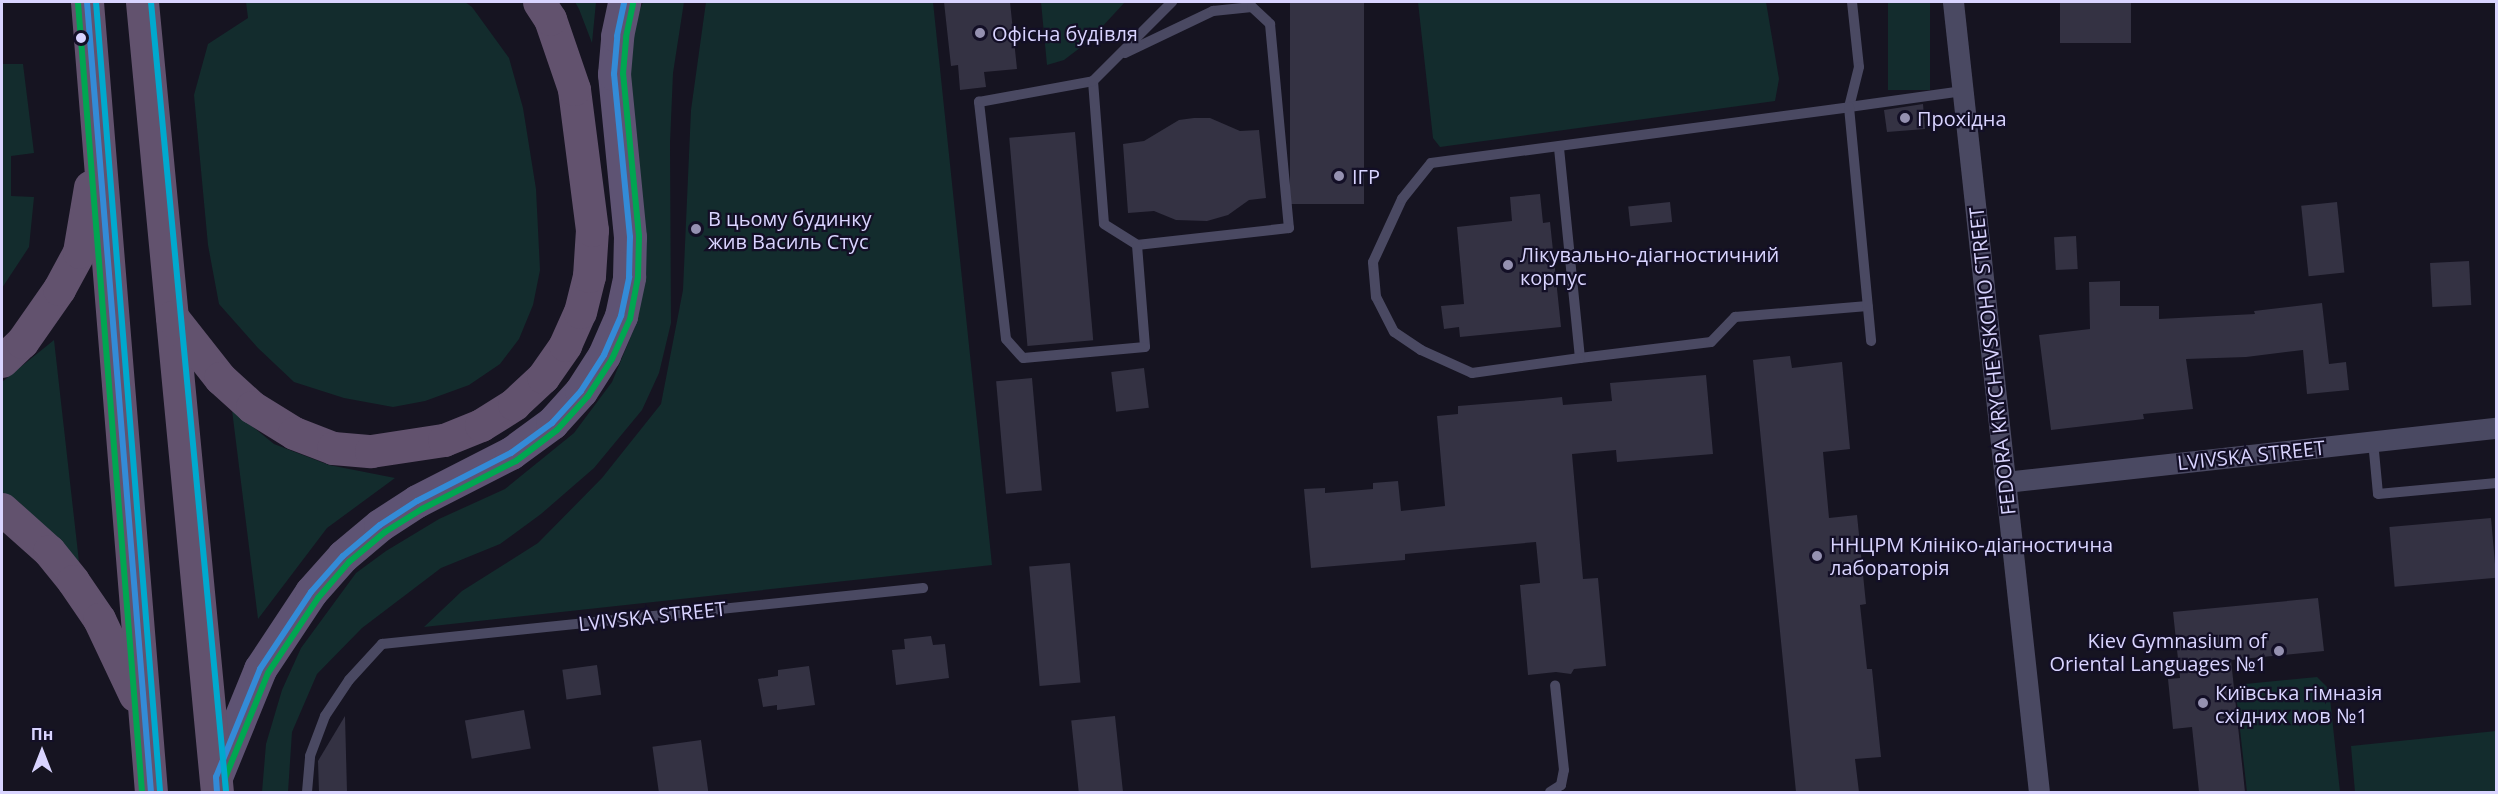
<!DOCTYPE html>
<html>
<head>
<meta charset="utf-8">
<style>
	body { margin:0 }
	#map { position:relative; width:2498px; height:794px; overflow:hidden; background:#161421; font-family:"Open Sans",sans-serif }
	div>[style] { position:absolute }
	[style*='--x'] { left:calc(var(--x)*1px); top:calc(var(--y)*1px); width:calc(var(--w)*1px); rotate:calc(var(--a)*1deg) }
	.green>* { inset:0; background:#132c2d; transform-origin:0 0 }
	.building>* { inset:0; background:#343243; transform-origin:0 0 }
	.service>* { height:10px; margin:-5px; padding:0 5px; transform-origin:5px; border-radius:5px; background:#4a4962 }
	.minor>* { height:21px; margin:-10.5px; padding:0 10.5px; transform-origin:10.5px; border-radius:10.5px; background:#4a4962 }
	.primary>* { height:33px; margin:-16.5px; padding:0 16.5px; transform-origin:16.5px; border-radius:16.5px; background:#5e5373 }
	.trunk>* { height:33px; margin:-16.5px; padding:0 16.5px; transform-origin:16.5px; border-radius:16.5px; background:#62526e }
	.bus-1>* { height:6px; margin:-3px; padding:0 3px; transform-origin:3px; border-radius:3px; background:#338bd7 }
	.bus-2>* { height:6px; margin:-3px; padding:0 3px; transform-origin:3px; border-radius:3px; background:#00a651 }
	.bus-3>* { height:6px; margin:-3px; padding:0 3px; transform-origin:3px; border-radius:3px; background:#00a9ce }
	.dots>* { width:16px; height:16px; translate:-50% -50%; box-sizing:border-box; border:3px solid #130f26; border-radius:50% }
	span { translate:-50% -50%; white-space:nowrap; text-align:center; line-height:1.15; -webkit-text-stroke:4.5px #130f26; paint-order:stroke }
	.poi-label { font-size:20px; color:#d9d4ff }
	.left { translate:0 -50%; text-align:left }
	.right { translate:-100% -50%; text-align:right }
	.street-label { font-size:20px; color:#d9d4ff }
	.frame { position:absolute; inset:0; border:3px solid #d9d4ff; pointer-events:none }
	.north { position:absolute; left:12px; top:722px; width:60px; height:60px; -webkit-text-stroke:4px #130f26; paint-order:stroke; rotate:0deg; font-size:16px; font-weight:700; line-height:24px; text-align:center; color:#d9d4ff }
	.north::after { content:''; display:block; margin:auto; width:21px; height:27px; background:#d9d4ff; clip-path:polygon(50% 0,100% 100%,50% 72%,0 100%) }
</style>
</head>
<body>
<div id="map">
	<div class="green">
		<i style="clip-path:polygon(246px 2px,465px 2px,472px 7px,509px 58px,523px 108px,536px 189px,540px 270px,533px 305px,519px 339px,500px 364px,469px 385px,425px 401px,393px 407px,344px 398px,294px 382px,258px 348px,219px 304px,208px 245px,194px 95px,208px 44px,248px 18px)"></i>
		<i style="clip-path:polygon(575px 2px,596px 2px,592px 43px,579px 9px)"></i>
		<i style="clip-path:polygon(643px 2px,684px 2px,673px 73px,670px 143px,671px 323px,659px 373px,642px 410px,594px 468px,541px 514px,500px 544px,441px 568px,362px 628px,317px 674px,292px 732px,288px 792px,262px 792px,266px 744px,282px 690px,301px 648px,356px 573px,386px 551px,439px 519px,505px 489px,574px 433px,612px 382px,634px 329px,642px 283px,627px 70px,637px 18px)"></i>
		<i style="clip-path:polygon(706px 2px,933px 2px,992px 565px,424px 627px,462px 591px,538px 543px,602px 478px,661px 404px,683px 290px,691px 110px)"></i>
		<i style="clip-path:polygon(1041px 2px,1125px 2px,1089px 41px,1064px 60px,1047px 65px)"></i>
		<i style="clip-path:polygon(1418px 2px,1766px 2px,1779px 79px,1775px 101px,1440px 147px,1433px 138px)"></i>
		<i style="left:1888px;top:2px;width:42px;height:88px"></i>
		<i style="clip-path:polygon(2px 64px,23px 64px,34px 153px,11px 156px,11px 196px,34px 197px,29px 247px,2px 288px)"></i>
		<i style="clip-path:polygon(54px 340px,79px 562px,19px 502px,2px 492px,2px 382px)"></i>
		<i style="clip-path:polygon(232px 410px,274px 444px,329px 465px,395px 478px,327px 528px,258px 619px)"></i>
		<i style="clip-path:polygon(2317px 677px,2329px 689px,2340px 792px,2247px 792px,2236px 694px,2245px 684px)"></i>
		<i style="clip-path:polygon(2496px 731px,2496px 792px,2355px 792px,2351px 746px)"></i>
	</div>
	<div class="building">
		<i style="clip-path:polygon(944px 2px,1010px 2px,1017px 69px,984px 72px,986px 87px,960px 90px,958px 65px,951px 66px)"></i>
		<i style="left:1290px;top:2px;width:74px;height:202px"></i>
		<i style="left:2060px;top:2px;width:71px;height:41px"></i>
		<i style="clip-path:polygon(1923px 104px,1925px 129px,1887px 132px,1884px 110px)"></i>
		<i style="clip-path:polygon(1194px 118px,1210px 118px,1240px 131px,1259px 130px,1266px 198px,1249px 200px,1228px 215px,1207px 221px,1176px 220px,1154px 211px,1128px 213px,1123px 144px,1144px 141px,1179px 120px)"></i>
		<i style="left:1075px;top:132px;width:209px;height:66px;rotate:85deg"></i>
		<i style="clip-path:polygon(1540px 194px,1543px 223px,1550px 222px,1561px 327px,1460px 337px,1459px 327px,1444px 329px,1441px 306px,1464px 304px,1457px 227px,1512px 221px,1510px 197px)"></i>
		<i style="left:1670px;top:202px;width:20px;height:42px;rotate:84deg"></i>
		<i style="left:2337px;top:202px;width:71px;height:36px;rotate:84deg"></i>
		<i style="left:2076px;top:236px;width:33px;height:22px;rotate:87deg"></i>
		<i style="left:2469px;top:261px;width:44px;height:39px;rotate:87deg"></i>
		<i style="clip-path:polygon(2120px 281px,2120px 306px,2159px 306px,2159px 319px,2255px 314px,2254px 311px,2322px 303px,2329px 364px,2346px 362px,2349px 390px,2307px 394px,2303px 350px,2246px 357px,2186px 359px,2193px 409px,2143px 414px,2144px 419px,2051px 430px,2039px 335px,2090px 329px,2089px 282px)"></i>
		<i style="clip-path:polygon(1790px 356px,1792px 368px,1842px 362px,1850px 449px,1823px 452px,1829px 518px,1857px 515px,1866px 604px,1860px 605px,1867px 669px,1872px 669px,1881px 757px,1855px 759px,1859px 792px,1796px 792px,1753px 360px)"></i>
		<i style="left:1144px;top:368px;width:40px;height:33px;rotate:83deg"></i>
		<i style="clip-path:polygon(1706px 375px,1713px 454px,1617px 462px,1616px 450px,1572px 454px,1583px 579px,1598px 578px,1606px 666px,1574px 669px,1571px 674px,1556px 672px,1528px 675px,1520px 585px,1540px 583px,1536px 542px,1405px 554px,1405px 560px,1311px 568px,1304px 489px,1325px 488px,1325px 493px,1373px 489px,1373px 483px,1398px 481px,1401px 511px,1445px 506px,1437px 416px,1458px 414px,1458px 406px,1543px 399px,1562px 397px,1563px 405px,1612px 401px,1610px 383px)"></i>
		<i style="left:1032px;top:378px;width:113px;height:36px;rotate:85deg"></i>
		<i style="left:2491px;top:518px;width:60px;height:102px;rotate:85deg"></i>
		<i style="left:1070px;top:563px;width:120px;height:41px;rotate:85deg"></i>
		<i style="clip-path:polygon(2318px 598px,2324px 651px,2231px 660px,2245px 792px,2199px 792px,2192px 727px,2173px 729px,2168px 679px,2180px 678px,2173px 612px)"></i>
		<i style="clip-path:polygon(931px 636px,933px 645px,945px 644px,949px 678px,896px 685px,892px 650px,905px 649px,904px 639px)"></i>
		<i style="left:597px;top:665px;width:30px;height:35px;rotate:82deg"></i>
		<i style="clip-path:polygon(809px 666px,815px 705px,777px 710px,777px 705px,763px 707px,758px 679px,778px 676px,778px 670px)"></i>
		<i style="left:524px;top:710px;width:39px;height:60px;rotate:80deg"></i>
		<i style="clip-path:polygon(345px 716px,347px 792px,319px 792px,318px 761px)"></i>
		<i style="left:1115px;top:716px;width:76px;height:44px;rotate:84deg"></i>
		<i style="left:701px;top:740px;width:52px;height:49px;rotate:82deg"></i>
	</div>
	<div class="service">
		<i style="--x:1852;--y:2;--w:65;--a:83.9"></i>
		<i style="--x:1859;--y:67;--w:41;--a:104"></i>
		<i style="--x:1849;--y:107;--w:115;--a:-8"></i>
		<i style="--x:1125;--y:53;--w:98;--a:-25.5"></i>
		<i style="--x:1213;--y:11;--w:39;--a:-6"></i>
		<i style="--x:1252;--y:7;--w:25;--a:43"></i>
		<i style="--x:1270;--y:24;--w:205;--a:84.7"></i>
		<i style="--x:1289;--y:228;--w:153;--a:173.6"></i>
		<i style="--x:1093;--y:81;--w:143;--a:85.6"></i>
		<i style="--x:1104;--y:224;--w:39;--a:32"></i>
		<i style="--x:1137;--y:245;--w:102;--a:85.5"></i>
		<i style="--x:1145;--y:347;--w:122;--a:174.8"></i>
		<i style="--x:1023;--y:358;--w:25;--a:-132"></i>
		<i style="--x:1006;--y:339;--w:239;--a:-96.5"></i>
		<i style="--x:979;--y:102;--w:116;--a:-10.4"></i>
		<i style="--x:1093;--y:81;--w:112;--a:-45"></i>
		<i style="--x:1559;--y:148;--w:211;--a:84.3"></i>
		<i style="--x:1580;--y:358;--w:132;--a:-7"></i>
		<i style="--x:1711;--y:342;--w:35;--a:-46"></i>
		<i style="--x:1735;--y:317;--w:133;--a:-4.7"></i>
		<i style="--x:1580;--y:358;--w:109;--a:172.1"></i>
		<i style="--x:1472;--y:373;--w:56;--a:-155.7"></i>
		<i style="--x:1421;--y:350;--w:32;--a:-146"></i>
		<i style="--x:1394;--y:332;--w:39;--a:-117"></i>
		<i style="--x:1376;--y:297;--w:35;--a:-95"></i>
		<i style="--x:1373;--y:262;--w:69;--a:-65.3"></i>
		<i style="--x:1402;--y:199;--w:46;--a:-51.1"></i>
		<i style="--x:1431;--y:163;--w:422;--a:-7.6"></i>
		<i style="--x:1849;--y:107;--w:235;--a:84.6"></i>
		<i style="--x:2373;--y:441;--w:53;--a:84.6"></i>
		<i style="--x:2378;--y:494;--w:119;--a:-5.3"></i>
		<i style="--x:307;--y:792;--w:36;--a:-85"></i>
		<i style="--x:310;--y:756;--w:43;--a:-69.4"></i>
		<i style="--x:325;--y:716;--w:43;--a:-56.3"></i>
		<i style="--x:349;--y:680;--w:49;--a:-47.5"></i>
		<i style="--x:382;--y:644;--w:544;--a:-5.91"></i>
		<i style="--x:1550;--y:792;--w:13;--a:-32"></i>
		<i style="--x:1561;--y:785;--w:15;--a:-79"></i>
		<i style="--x:1564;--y:770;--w:85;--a:-96"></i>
	</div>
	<div class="minor">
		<i style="--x:1953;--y:2;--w:795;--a:83.79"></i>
		<i style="--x:2005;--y:482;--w:494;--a:-6.3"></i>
	</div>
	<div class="primary">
		<i style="--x:216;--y:777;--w:117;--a:-67.8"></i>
		<i style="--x:260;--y:669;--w:92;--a:-56.5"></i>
		<i style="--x:311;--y:592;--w:48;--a:-48.4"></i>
		<i style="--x:343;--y:556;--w:48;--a:-40"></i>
		<i style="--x:380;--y:525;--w:44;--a:-33"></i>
		<i style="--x:417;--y:501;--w:106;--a:-27.1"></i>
		<i style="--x:511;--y:453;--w:51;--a:-36.2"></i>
		<i style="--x:552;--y:423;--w:43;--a:-47.8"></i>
		<i style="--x:581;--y:391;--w:43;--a:-57.4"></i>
		<i style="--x:604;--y:355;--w:43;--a:-66.4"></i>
		<i style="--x:621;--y:316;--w:40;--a:-78"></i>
		<i style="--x:629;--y:277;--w:40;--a:-88.6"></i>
		<i style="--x:630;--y:237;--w:164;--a:-95.6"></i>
		<i style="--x:614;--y:74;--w:38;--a:-85"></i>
		<i style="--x:617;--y:36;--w:35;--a:-78"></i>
	</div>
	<div class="trunk">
		<i style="--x:87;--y:2;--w:793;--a:85.37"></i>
		<i style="--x:142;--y:2;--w:794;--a:84.58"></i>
		<i style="--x:172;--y:317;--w:78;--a:51.8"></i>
		<i style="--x:220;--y:378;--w:43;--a:42.2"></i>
		<i style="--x:252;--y:407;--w:49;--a:31.8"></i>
		<i style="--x:294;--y:433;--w:42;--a:21"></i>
		<i style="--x:333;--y:448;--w:38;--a:5"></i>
		<i style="--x:371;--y:451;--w:74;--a:-8.6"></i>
		<i style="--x:444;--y:440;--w:40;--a:-22"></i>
		<i style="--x:481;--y:425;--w:39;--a:-32"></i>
		<i style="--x:514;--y:404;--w:40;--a:-43"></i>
		<i style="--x:543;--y:377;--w:39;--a:-55"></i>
		<i style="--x:565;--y:345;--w:36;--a:-66"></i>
		<i style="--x:580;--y:312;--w:37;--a:-76"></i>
		<i style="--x:589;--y:276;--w:46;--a:-86.3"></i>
		<i style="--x:592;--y:230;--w:142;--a:-97.3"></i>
		<i style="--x:574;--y:89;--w:74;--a:-108.9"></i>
		<i style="--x:550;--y:19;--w:20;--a:-123"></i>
		<i style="--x:2;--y:361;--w:28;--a:-44"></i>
		<i style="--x:22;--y:342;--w:65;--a:-55.1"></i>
		<i style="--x:59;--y:289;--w:42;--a:-61.6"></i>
		<i style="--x:79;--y:252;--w:66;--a:-80.4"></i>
		<i style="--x:2;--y:509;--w:63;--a:41.8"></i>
		<i style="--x:49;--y:551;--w:38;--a:51"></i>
		<i style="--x:73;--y:581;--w:46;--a:55.6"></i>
		<i style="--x:99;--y:619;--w:84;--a:64.7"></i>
	</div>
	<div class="bus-1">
		<i style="--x:87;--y:2;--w:793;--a:85.37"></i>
		<i style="--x:217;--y:792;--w:15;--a:-94"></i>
		<i style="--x:216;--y:777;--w:117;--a:-67.8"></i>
		<i style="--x:260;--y:669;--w:92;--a:-56.5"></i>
		<i style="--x:311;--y:592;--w:48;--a:-48.4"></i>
		<i style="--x:343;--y:556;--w:48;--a:-40"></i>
		<i style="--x:380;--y:525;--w:44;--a:-33"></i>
		<i style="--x:417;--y:501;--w:106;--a:-27.1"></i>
		<i style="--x:511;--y:453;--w:51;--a:-36.2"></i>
		<i style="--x:552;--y:423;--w:43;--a:-47.8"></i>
		<i style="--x:581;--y:391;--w:43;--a:-57.4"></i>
		<i style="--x:604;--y:355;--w:43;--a:-66.4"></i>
		<i style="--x:621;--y:316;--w:40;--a:-78"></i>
		<i style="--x:629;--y:277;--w:40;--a:-88.6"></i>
		<i style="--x:630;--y:237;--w:164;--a:-95.6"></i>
		<i style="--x:614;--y:74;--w:38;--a:-85"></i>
		<i style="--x:617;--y:36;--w:35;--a:-78"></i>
	</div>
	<div class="bus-2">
		<i style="--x:78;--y:3;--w:792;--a:85.36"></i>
		<i style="--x:226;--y:791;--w:13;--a:-94"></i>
		<i style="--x:225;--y:778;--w:113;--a:-67.7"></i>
		<i style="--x:268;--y:673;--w:90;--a:-56.3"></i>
		<i style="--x:318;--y:598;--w:48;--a:-49.3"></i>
		<i style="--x:349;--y:562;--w:47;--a:-39.8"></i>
		<i style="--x:385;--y:532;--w:44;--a:-31.9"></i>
		<i style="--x:422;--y:509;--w:106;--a:-27.1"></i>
		<i style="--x:516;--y:461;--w:51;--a:-37.1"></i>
		<i style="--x:557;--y:430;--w:46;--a:-47.6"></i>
		<i style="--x:588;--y:396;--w:44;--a:-57"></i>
		<i style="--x:612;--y:359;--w:44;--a:-65.8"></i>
		<i style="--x:630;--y:319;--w:43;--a:-79.2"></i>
		<i style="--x:638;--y:277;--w:41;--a:-88.6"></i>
		<i style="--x:639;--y:236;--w:163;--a:-95.6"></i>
		<i style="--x:623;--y:74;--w:37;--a:-85"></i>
		<i style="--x:626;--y:37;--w:34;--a:-78"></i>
	</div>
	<div class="bus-3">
		<i style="--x:96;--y:2;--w:792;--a:85.36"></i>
		<i style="--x:151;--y:2;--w:793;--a:84.57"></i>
	</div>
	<div class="dots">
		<i style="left:980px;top:33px;background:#9591b1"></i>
		<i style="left:81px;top:38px;background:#d9d4ff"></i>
		<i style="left:1905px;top:118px;background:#9591b1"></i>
		<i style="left:1339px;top:176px;background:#9591b1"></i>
		<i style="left:696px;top:229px;background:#9591b1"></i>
		<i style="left:1508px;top:265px;background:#9591b1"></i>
		<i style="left:1817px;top:556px;background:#9591b1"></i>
		<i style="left:2279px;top:651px;background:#9591b1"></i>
		<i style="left:2203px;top:703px;background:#9591b1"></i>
	</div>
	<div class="poi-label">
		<span class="left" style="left:992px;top:33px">Офісна будівля</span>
		<span class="left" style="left:1917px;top:118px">Прохідна</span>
		<span class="left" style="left:1352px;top:176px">ІГР</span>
		<span class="left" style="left:708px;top:230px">В цьому будинку<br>жив Василь Стус</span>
		<span class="left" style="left:1520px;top:266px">Лікувально-діагностичний<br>корпус</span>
		<span class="left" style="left:1830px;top:556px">ННЦРМ Клініко-діагностична<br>лабораторія</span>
		<span class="right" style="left:2267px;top:652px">Kiev Gymnasium of<br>Oriental Languages №1</span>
		<span class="left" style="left:2215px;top:704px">Київська гімназія<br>східних мов №1</span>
	</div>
	<div class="street-label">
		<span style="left:1992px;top:361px;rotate:-96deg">FEDORA KRYCHEVSKOHO STREET</span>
		<span style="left:2251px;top:455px;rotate:-6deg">LVIVSKA STREET</span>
		<span style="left:652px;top:616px;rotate:-6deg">LVIVSKA STREET</span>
	</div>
	<div class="frame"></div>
	<div class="north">Пн</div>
</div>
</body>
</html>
